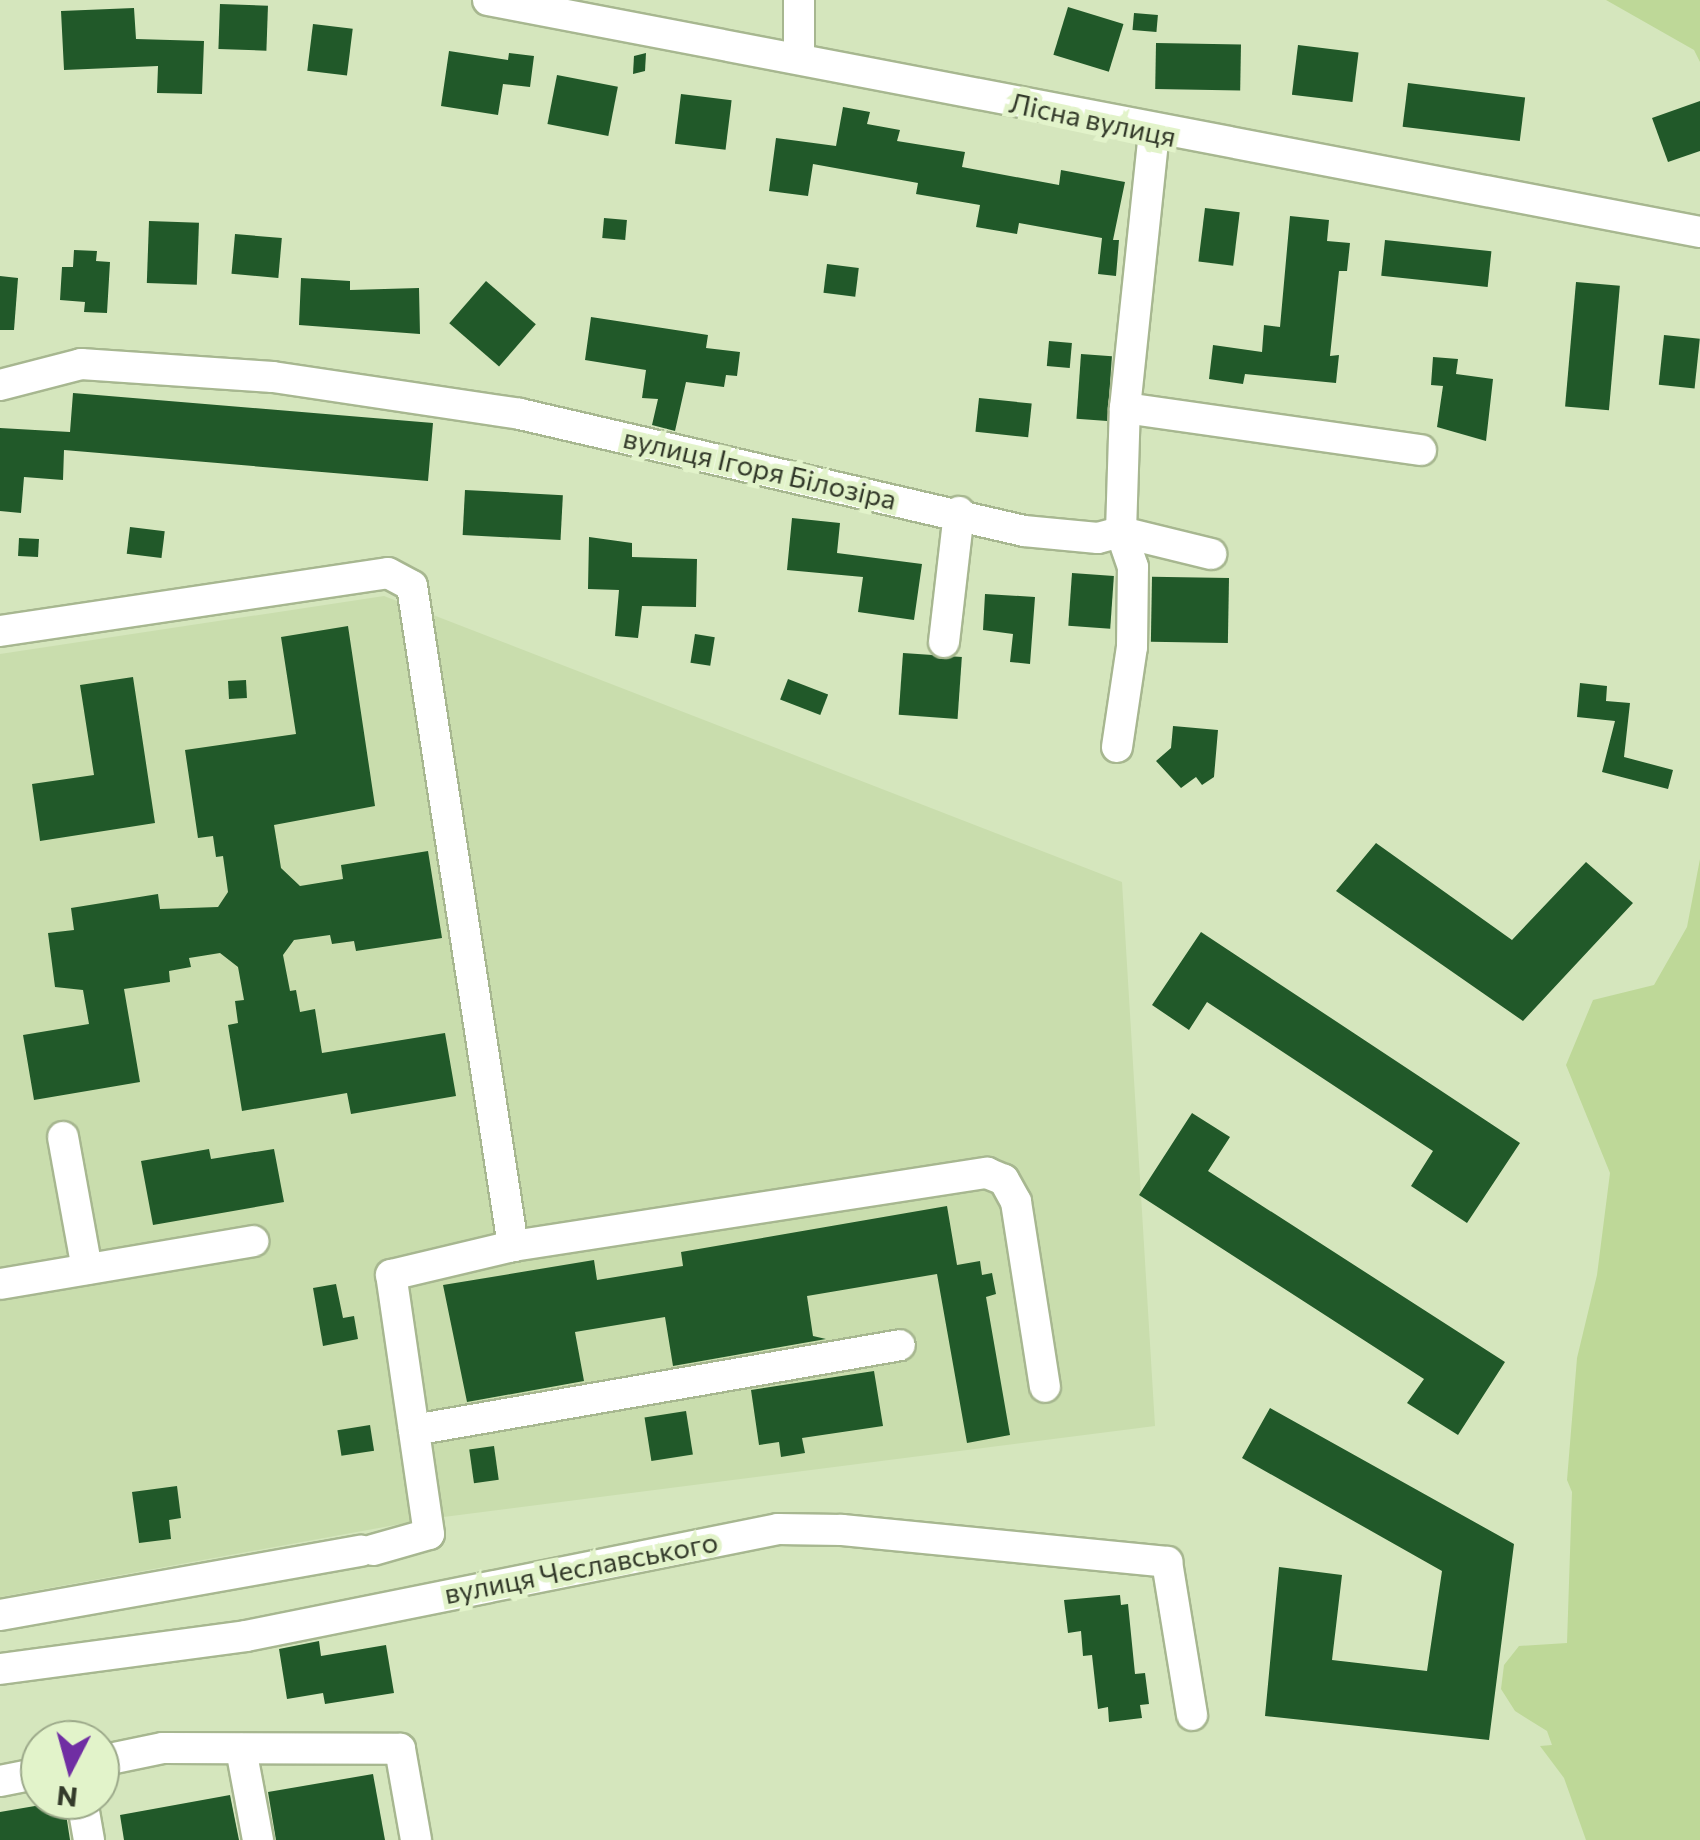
<!DOCTYPE html>
<html>
<head>
<meta charset="utf-8">
<style>
	body { margin:0 }
	#map { position:relative; width:1700px; height:1840px; overflow:hidden; background:#d5e6bd; font-family:Commissioner,sans-serif }
	div>[style] { position:absolute }
	[style*='--x'] { left:calc(var(--x)*1px); top:calc(var(--y)*1px); width:calc(var(--w)*1px); rotate:calc(var(--a)*1deg) }
	.built>* { inset:0; background:#c9ddad }
	.green>* { inset:0; background:#bed898 }
	.building>* { inset:0; background:#215929; transform-origin:0 0 }
	.roads { filter:drop-shadow(2px 0 #a7b790) drop-shadow(-2px 0 #a7b790) drop-shadow(0 2px #a7b790) drop-shadow(0 -2px #a7b790) }
	.minor>* { height:30px; margin:-15px; padding:0 15px; transform-origin:15px; border-radius:15px; background:#fff }
	span { translate:-50% -50%; white-space:nowrap; text-align:center; line-height:1.15; -webkit-text-stroke:10px #e2f3ca; paint-order:stroke }
	.street-label { font-size:28px; color:#333a2a }
	.north { position:absolute; left:20px; top:1720px; width:100px; height:100px; box-sizing:border-box; background:#e2f3ca; border:2px solid #9ca98a; border-radius:50%; rotate:186deg; font-size:28px; font-weight:700; line-height:40px; text-align:center; color:#333a2a }
	.north::after { content:''; display:block; margin:auto; width:35px; height:45px; background:#702ea3; clip-path:polygon(50% 0,100% 100%,50% 72%,0 100%) }
</style>
</head>
<body>
<div id="map">
	<div class="built">
		<i style="clip-path:polygon(384px 596px,1122px 882px,1155px 1426px,428px 1519px,0 1597px,0 654px)"></i>
	</div>
	<div class="green">
		<i style="clip-path:polygon(1606px 0,1700px 0,1700px 62px,1694px 50px)"></i>
		<i style="clip-path:polygon(1700px 859px,1700px 1840px,1586px 1840px,1564px 1778px,1540px 1746px,1552px 1745px,1547px 1731px,1515px 1711px,1501px 1689px,1504px 1665px,1519px 1646px,1567px 1643px,1572px 1492px,1567px 1480px,1577px 1358px,1597px 1275px,1610px 1173px,1566px 1065px,1593px 1000px,1654px 985px,1687px 927px)"></i>
	</div>
	<div class="building">
		<i style="left:220px;top:4px;width:48px;height:45px;rotate:2deg"></i>
		<i style="left:1068px;top:7px;width:58px;height:50px;rotate:17deg"></i>
		<i style="clip-path:polygon(134px 8px,136px 39px,204px 41px,202px 94px,157px 93px,158px 66px,64px 70px,61px 11px)"></i>
		<i style="left:1134px;top:13px;width:24px;height:17px;rotate:5deg"></i>
		<i style="left:313px;top:24px;width:40px;height:47px;rotate:7deg"></i>
		<i style="left:1156px;top:43px;width:85px;height:46px;rotate:1deg"></i>
		<i style="left:1298px;top:45px;width:61px;height:50px;rotate:7deg"></i>
		<i style="clip-path:polygon(449px 51px,508px 60px,509px 53px,534px 56px,530px 87px,503px 84px,498px 115px,441px 106px)"></i>
		<i style="clip-path:polygon(646px 53px,645px 71px,633px 74px,634px 56px)"></i>
		<i style="left:557px;top:75px;width:62px;height:50px;rotate:11deg"></i>
		<i style="left:1408px;top:83px;width:118px;height:44px;rotate:7deg"></i>
		<i style="left:681px;top:94px;width:51px;height:50px;rotate:7deg"></i>
		<i style="clip-path:polygon(1700px 101px,1700px 151px,1668px 162px,1652px 118px)"></i>
		<i style="clip-path:polygon(843px 107px,870px 112px,867px 124px,900px 130px,897px 141px,965px 152px,962px 167px,1059px 185px,1061px 170px,1125px 182px,1113px 240px,1119px 240px,1116px 276px,1098px 274px,1102px 238px,1019px 223px,1017px 234px,976px 227px,980px 205px,916px 194px,918px 183px,813px 164px,808px 196px,769px 191px,776px 138px,836px 146px)"></i>
		<i style="left:1205px;top:208px;width:35px;height:54px;rotate:7deg"></i>
		<i style="clip-path:polygon(1290px 216px,1329px 220px,1327px 241px,1350px 243px,1347px 271px,1339px 271px,1330px 356px,1339px 355px,1336px 383px,1245px 374px,1243px 384px,1209px 379px,1213px 345px,1262px 352px,1264px 325px,1280px 327px)"></i>
		<i style="left:604px;top:218px;width:23px;height:20px;rotate:5deg"></i>
		<i style="left:149px;top:221px;width:50px;height:62px;rotate:2deg"></i>
		<i style="left:235px;top:234px;width:47px;height:40px;rotate:5deg"></i>
		<i style="left:1385px;top:240px;width:107px;height:36px;rotate:6deg"></i>
		<i style="clip-path:polygon(74px 250px,97px 251px,96px 261px,110px 262px,107px 313px,84px 312px,85px 302px,60px 300px,62px 267px,73px 267px)"></i>
		<i style="left:827px;top:264px;width:32px;height:29px;rotate:7deg"></i>
		<i style="clip-path:polygon(0 276px,18px 278px,14px 330px,0 330px)"></i>
		<i style="clip-path:polygon(301px 278px,350px 281px,350px 290px,419px 288px,420px 334px,299px 325px)"></i>
		<i style="left:486px;top:281px;width:66px;height:56px;rotate:41deg"></i>
		<i style="left:1576px;top:282px;width:44px;height:125px;rotate:5deg"></i>
		<i style="clip-path:polygon(591px 317px,708px 335px,706px 348px,740px 352px,737px 376px,726px 375px,724px 387px,686px 382px,675px 431px,652px 425px,658px 399px,642px 398px,646px 370px,585px 360px)"></i>
		<i style="left:1664px;top:335px;width:36px;height:50px;rotate:6deg"></i>
		<i style="left:1049px;top:341px;width:23px;height:25px;rotate:5deg"></i>
		<i style="left:1081px;top:354px;width:31px;height:65px;rotate:4deg"></i>
		<i style="clip-path:polygon(1433px 357px,1458px 359px,1456px 374px,1493px 379px,1486px 441px,1437px 427px,1443px 386px,1431px 385px)"></i>
		<i style="clip-path:polygon(73px 393px,433px 423px,428px 481px,64px 450px,63px 480px,24px 477px,21px 513px,0 511px,0 428px,70px 432px)"></i>
		<i style="left:979px;top:398px;width:53px;height:34px;rotate:6deg"></i>
		<i style="left:465px;top:490px;width:98px;height:45px;rotate:3deg"></i>
		<i style="clip-path:polygon(792px 518px,840px 523px,837px 553px,922px 564px,914px 620px,858px 612px,863px 577px,787px 570px)"></i>
		<i style="left:130px;top:527px;width:35px;height:27px;rotate:7deg"></i>
		<i style="clip-path:polygon(589px 537px,632px 543px,632px 557px,697px 559px,696px 607px,642px 606px,638px 638px,615px 636px,619px 590px,588px 589px)"></i>
		<i style="left:19px;top:538px;width:20px;height:18px;rotate:3deg"></i>
		<i style="left:1072px;top:573px;width:42px;height:53px;rotate:4deg"></i>
		<i style="left:1229px;top:578px;width:65px;height:77px;rotate:91deg"></i>
		<i style="clip-path:polygon(985px 594px,1035px 597px,1030px 664px,1010px 662px,1013px 634px,983px 630px)"></i>
		<i style="clip-path:polygon(348px 626px,375px 806px,274px 825px,281px 868px,300px 886px,343px 879px,341px 865px,428px 851px,442px 938px,356px 951px,354px 941px,332px 944px,330px 935px,294px 940px,283px 955px,290px 991px,296px 990px,300px 1012px,315px 1009px,322px 1053px,445px 1033px,456px 1096px,351px 1114px,347px 1093px,242px 1111px,228px 1025px,238px 1023px,235px 1001px,244px 1000px,238px 967px,220px 953px,189px 958px,191px 967px,169px 971px,170px 982px,124px 989px,140px 1082px,34px 1100px,23px 1035px,89px 1024px,83px 990px,55px 987px,48px 933px,74px 930px,71px 908px,158px 894px,160px 909px,218px 907px,228px 892px,223px 856px,216px 857px,213px 836px,198px 838px,185px 750px,296px 734px,281px 637px)"></i>
		<i style="left:695px;top:634px;width:20px;height:29px;rotate:9deg"></i>
		<i style="left:903px;top:653px;width:59px;height:62px;rotate:4deg"></i>
		<i style="clip-path:polygon(133px 677px,155px 823px,40px 841px,32px 784px,94px 775px,80px 685px)"></i>
		<i style="left:788px;top:679px;width:43px;height:22px;rotate:21deg"></i>
		<i style="left:246px;top:680px;width:18px;height:18px;rotate:87deg"></i>
		<i style="clip-path:polygon(1580px 683px,1607px 686px,1606px 701px,1630px 703px,1624px 757px,1673px 770px,1668px 789px,1602px 772px,1615px 721px,1577px 717px)"></i>
		<i style="clip-path:polygon(1173px 726px,1218px 730px,1214px 777px,1202px 785px,1196px 777px,1181px 788px,1156px 761px,1171px 748px)"></i>
		<i style="clip-path:polygon(1376px 843px,1512px 940px,1586px 862px,1633px 903px,1523px 1021px,1336px 891px)"></i>
		<i style="clip-path:polygon(1201px 932px,1520px 1143px,1467px 1223px,1411px 1186px,1433px 1151px,1207px 1002px,1189px 1030px,1152px 1005px)"></i>
		<i style="clip-path:polygon(1192px 1113px,1230px 1137px,1208px 1171px,1505px 1362px,1458px 1435px,1407px 1403px,1424px 1379px,1139px 1195px)"></i>
		<i style="clip-path:polygon(209px 1149px,211px 1159px,274px 1149px,284px 1202px,153px 1225px,141px 1161px)"></i>
		<i style="clip-path:polygon(947px 1206px,957px 1265px,980px 1261px,982px 1275px,992px 1273px,996px 1294px,986px 1297px,1010px 1435px,967px 1443px,937px 1274px,807px 1296px,813px 1336px,826px 1339px,673px 1366px,665px 1317px,575px 1332px,584px 1381px,467px 1402px,443px 1285px,594px 1260px,597px 1280px,683px 1266px,681px 1252px)"></i>
		<i style="clip-path:polygon(336px 1284px,343px 1318px,354px 1316px,358px 1339px,323px 1346px,313px 1288px)"></i>
		<i style="clip-path:polygon(874px 1371px,883px 1426px,802px 1438px,805px 1453px,781px 1457px,779px 1442px,759px 1445px,751px 1390px)"></i>
		<i style="clip-path:polygon(1270px 1408px,1514px 1544px,1489px 1740px,1265px 1716px,1279px 1567px,1342px 1575px,1332px 1660px,1427px 1671px,1442px 1571px,1242px 1458px)"></i>
		<i style="left:686px;top:1411px;width:44px;height:42px;rotate:81deg"></i>
		<i style="left:370px;top:1425px;width:26px;height:33px;rotate:81deg"></i>
		<i style="left:494px;top:1446px;width:34px;height:25px;rotate:82deg"></i>
		<i style="clip-path:polygon(177px 1486px,181px 1518px,169px 1520px,171px 1539px,139px 1543px,132px 1492px)"></i>
		<i style="clip-path:polygon(1120px 1595px,1121px 1605px,1128px 1604px,1135px 1674px,1145px 1673px,1149px 1704px,1140px 1705px,1142px 1718px,1109px 1722px,1108px 1707px,1098px 1709px,1092px 1655px,1083px 1656px,1081px 1631px,1068px 1633px,1064px 1600px)"></i>
		<i style="clip-path:polygon(319px 1641px,321px 1656px,386px 1645px,394px 1693px,325px 1704px,323px 1693px,287px 1699px,279px 1649px)"></i>
		<i style="clip-path:polygon(373px 1774px,385px 1840px,276px 1840px,268px 1792px)"></i>
		<i style="clip-path:polygon(230px 1795px,239px 1840px,124px 1840px,120px 1815px)"></i>
		<i style="clip-path:polygon(64px 1801px,70px 1840px,0 1840px,0 1812px)"></i>
	</div>
	<div class="roads">
		<div class="minor">
			<i style="--x:488;--y:0;--w:1234;--a:10.84"></i>
			<i style="--x:799;--y:0;--w:57;--a:90"></i>
			<i style="--x:0;--y:385;--w:84;--a:-14.5"></i>
			<i style="--x:81;--y:364;--w:192;--a:3.9"></i>
			<i style="--x:273;--y:377;--w:250;--a:8.5"></i>
			<i style="--x:520;--y:414;--w:517;--a:13.07"></i>
			<i style="--x:1024;--y:531;--w:74;--a:5.4"></i>
			<i style="--x:1098;--y:538;--w:24;--a:-15"></i>
			<i style="--x:1121;--y:532;--w:124;--a:-88.2"></i>
			<i style="--x:1125;--y:408;--w:278;--a:-84"></i>
			<i style="--x:1125;--y:408;--w:299;--a:8.1"></i>
			<i style="--x:0;--y:631;--w:392;--a:-8.5"></i>
			<i style="--x:388;--y:573;--w:27;--a:28"></i>
			<i style="--x:412;--y:586;--w:668;--a:81.3"></i>
			<i style="--x:944;--y:642;--w:131;--a:-83.4"></i>
			<i style="--x:1117;--y:747;--w:101;--a:-81.5"></i>
			<i style="--x:1132;--y:647;--w:80;--a:-89.3"></i>
			<i style="--x:1133;--y:567;--w:37;--a:-109"></i>
			<i style="--x:1121;--y:532;--w:93;--a:13.7"></i>
			<i style="--x:63;--y:1137;--w:134;--a:79.7"></i>
			<i style="--x:0;--y:1284;--w:257;--a:-9.6"></i>
			<i style="--x:414;--y:1430;--w:493;--a:-9.9"></i>
			<i style="--x:373;--y:1550;--w:58;--a:-15.9"></i>
			<i style="--x:429;--y:1534;--w:262;--a:-98.3"></i>
			<i style="--x:391;--y:1275;--w:125;--a:-13.4"></i>
			<i style="--x:513;--y:1246;--w:480;--a:-8.8"></i>
			<i style="--x:987;--y:1173;--w:18;--a:22"></i>
			<i style="--x:1004;--y:1180;--w:25;--a:61"></i>
			<i style="--x:1016;--y:1202;--w:187;--a:81.1"></i>
			<i style="--x:0;--y:1615;--w:367;--a:-10.1"></i>
			<i style="--x:0;--y:1669;--w:248;--a:-7.6"></i>
			<i style="--x:246;--y:1636;--w:543;--a:-11.37"></i>
			<i style="--x:778;--y:1529;--w:64;--a:0.9"></i>
			<i style="--x:842;--y:1530;--w:327;--a:5.6"></i>
			<i style="--x:1167;--y:1562;--w:155;--a:80.7"></i>
			<i style="--x:241;--y:1749;--w:93;--a:79.4"></i>
			<i style="--x:100;--y:1761;--w:64;--a:-11.7"></i>
			<i style="--x:163;--y:1748;--w:237;--a:0.2"></i>
			<i style="--x:400;--y:1749;--w:92;--a:80"></i>
			<i style="--x:0;--y:1781;--w:41;--a:-11.3"></i>
			<i style="--x:82;--y:1800;--w:41;--a:80.1"></i>
		</div>
	</div>
	<div class="street-label">
		<span style="left:1093px;top:119px;rotate:12deg">Лісна вулиця</span>
		<span style="left:760px;top:468px;rotate:13deg">вулиця Ігоря Білозіра</span>
		<span style="left:581px;top:1567px;rotate:-11deg">вулиця Чеславського</span>
	</div>
	<div class="north">N</div>
</div>
</body>
</html>
